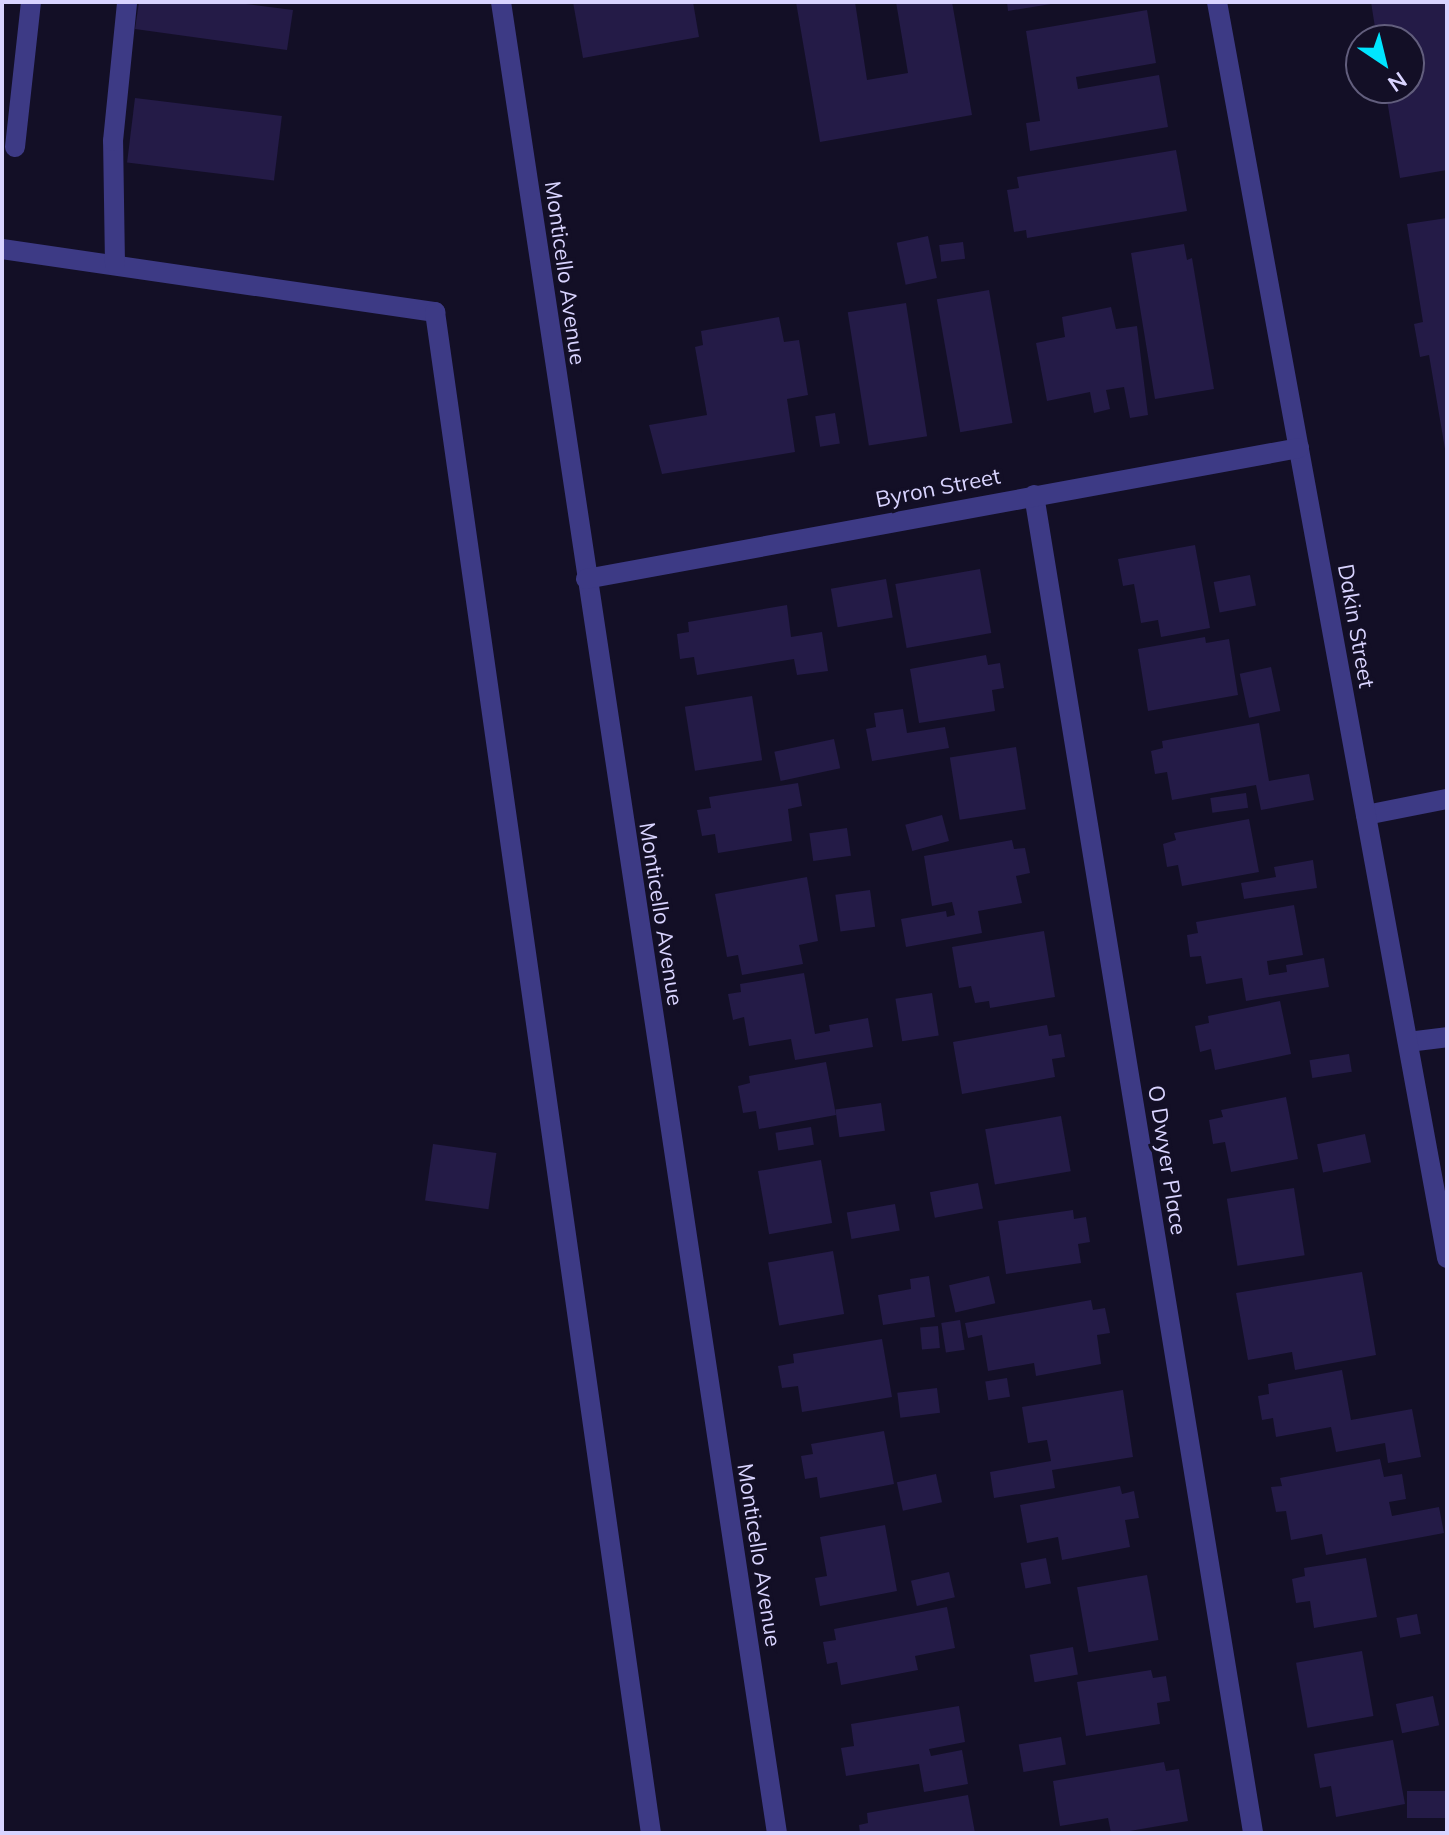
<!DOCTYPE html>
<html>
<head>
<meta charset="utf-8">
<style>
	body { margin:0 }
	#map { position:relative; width:1449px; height:1835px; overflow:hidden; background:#130f26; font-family:Mulish,sans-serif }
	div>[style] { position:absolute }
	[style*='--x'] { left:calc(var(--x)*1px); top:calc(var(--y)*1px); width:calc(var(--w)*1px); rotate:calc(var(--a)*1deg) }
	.building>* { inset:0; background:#241b47; transform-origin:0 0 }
	.lane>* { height:20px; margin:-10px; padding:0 10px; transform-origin:10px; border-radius:10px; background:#3d3a85 }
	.street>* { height:20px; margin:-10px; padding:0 10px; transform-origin:10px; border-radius:10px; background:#3d3a85 }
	span { translate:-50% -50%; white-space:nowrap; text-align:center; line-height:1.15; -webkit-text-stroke:7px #130f26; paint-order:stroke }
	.street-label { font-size:22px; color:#d9d4ff }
	.frame { position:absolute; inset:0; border:4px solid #d9d4ff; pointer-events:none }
	.north { position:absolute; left:1345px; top:24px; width:80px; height:80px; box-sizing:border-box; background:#130f26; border:2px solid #625e7d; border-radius:50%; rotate:145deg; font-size:22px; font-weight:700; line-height:32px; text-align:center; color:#d9d4ff }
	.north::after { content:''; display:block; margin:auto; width:28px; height:36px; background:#00e5ff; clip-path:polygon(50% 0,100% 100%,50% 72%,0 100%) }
</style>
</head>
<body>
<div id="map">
	<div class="building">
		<i style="clip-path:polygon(139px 2px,230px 2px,293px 10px,287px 50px,135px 29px)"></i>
		<i style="clip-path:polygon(573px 2px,693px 2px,699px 37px,583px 58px)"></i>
		<i style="clip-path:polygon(796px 2px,855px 2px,867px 80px,908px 73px,896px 2px,952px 2px,972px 115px,820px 142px)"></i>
		<i style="clip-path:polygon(1007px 2px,1051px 2px,1051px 4px,1008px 11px)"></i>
		<i style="clip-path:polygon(1371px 2px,1447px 2px,1447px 170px,1400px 178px,1385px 88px,1409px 88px,1409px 40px,1377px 40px)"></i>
		<i style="clip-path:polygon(1147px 10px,1156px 63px,1076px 77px,1078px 89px,1159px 75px,1168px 127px,1030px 151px,1026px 123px,1040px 121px,1026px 31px)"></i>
		<i style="left:135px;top:98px;width:148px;height:65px;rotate:7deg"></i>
		<i style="clip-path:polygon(1176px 150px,1187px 211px,1027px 238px,1026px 230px,1014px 232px,1007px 190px,1019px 188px,1017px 177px)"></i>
		<i style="clip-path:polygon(1447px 218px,1447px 449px,1445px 449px,1429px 355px,1420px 357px,1414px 324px,1423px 322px,1407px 224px)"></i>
		<i style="left:928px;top:236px;width:43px;height:32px;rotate:78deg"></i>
		<i style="left:963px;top:242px;width:17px;height:24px;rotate:83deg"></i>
		<i style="clip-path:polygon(1184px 244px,1187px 260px,1192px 258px,1214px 389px,1155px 399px,1131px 253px)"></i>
		<i style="left:989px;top:290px;width:135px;height:53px;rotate:80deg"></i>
		<i style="left:906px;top:303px;width:135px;height:59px;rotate:81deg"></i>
		<i style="clip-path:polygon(1111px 307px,1116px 329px,1137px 326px,1148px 415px,1130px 418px,1124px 387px,1106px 390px,1110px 409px,1094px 413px,1090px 392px,1047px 401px,1036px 343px,1065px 337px,1062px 317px)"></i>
		<i style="clip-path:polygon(779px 317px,784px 342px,799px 340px,808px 395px,787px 399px,795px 452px,662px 474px,649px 425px,707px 415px,695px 347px,703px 345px,701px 331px)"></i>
		<i style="left:835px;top:413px;width:31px;height:20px;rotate:81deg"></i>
		<i style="clip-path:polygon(1195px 545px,1210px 628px,1161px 637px,1158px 620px,1141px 623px,1134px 584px,1123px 586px,1118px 559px)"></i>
		<i style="left:980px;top:569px;width:65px;height:86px;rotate:80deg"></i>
		<i style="left:1250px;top:575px;width:31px;height:37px;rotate:79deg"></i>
		<i style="left:886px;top:579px;width:39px;height:56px;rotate:80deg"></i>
		<i style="clip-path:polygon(787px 605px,791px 637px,822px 632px,828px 671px,797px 675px,794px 659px,697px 675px,694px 657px,680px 659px,677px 634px,689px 632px,688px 622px)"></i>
		<i style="clip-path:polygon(1205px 637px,1206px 643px,1229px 639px,1238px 695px,1148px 711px,1138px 649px)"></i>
		<i style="clip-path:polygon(986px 655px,988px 665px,1000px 663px,1004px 688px,992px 690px,995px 711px,919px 723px,910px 669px)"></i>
		<i style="left:1271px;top:667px;width:45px;height:32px;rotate:78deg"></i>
		<i style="left:752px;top:696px;width:65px;height:68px;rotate:81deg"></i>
		<i style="clip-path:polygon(903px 709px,907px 733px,945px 727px,949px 748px,872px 761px,866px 729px,876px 727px,874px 713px)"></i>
		<i style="clip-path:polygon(1259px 723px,1269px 781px,1309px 774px,1314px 800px,1261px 810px,1256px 785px,1172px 800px,1167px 772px,1155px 774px,1151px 751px,1163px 748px,1162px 741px)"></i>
		<i style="left:834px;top:739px;width:30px;height:61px;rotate:78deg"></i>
		<i style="left:1016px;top:747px;width:63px;height:67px;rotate:81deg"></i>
		<i style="clip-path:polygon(798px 783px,802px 806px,788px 809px,792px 841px,718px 853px,715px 834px,702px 836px,697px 810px,711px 808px,709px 797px)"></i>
		<i style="left:1246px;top:793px;width:15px;height:36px;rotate:82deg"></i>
		<i style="left:942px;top:815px;width:27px;height:38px;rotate:75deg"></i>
		<i style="clip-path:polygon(1249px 819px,1259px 872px,1182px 886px,1178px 865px,1167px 867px,1163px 844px,1176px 840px,1174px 833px)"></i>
		<i style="left:847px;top:828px;width:28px;height:38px;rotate:82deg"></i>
		<i style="clip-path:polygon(1012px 840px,1014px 849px,1025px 848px,1030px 873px,1016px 876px,1022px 903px,978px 911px,982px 933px,906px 947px,901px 919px,946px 911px,947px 917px,955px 915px,952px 902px,932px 906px,924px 856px)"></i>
		<i style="clip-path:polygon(1313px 860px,1317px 888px,1244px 899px,1241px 883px,1276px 877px,1274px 867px)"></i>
		<i style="clip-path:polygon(807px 877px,818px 941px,799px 945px,803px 964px,742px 975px,738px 955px,727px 957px,715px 894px)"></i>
		<i style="left:870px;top:890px;width:37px;height:35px;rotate:82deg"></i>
		<i style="clip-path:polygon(1294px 905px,1303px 955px,1267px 961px,1269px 975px,1287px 972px,1286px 965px,1324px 958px,1329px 987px,1246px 1001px,1242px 978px,1206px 984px,1201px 956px,1190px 957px,1187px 935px,1198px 933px,1196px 922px)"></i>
		<i style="clip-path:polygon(1044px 931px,1055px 997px,990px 1008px,989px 1001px,975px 1003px,971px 986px,959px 988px,952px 947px)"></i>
		<i style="clip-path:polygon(804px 973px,815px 1034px,830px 1031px,829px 1025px,868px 1018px,873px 1047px,795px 1060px,791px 1039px,749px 1046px,744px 1017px,733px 1020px,728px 994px,741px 992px,740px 984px)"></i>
		<i style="left:932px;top:993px;width:43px;height:37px;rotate:81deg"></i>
		<i style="clip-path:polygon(1280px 1001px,1291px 1054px,1215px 1070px,1211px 1049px,1200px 1052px,1195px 1026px,1209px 1023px,1208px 1016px)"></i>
		<i style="clip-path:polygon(1047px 1025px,1049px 1036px,1061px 1034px,1065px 1057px,1052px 1059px,1055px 1077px,962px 1094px,953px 1042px)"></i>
		<i style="left:1349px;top:1054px;width:18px;height:40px;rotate:81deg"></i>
		<i style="clip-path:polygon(826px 1062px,836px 1115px,759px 1129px,756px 1111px,743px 1113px,738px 1086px,750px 1083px,749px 1076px)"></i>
		<i style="clip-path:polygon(1286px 1097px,1298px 1159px,1231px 1172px,1225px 1142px,1213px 1144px,1209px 1120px,1223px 1117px,1221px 1110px)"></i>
		<i style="left:881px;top:1103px;width:28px;height:46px;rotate:82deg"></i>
		<i style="left:1061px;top:1116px;width:56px;height:77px;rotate:80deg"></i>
		<i style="left:811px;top:1127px;width:18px;height:36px;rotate:81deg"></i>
		<i style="left:1365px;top:1134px;width:29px;height:49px;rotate:78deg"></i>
		<i style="left:433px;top:1144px;width:64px;height:57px;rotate:8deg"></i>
		<i style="left:821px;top:1160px;width:64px;height:64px;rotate:80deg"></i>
		<i style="left:978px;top:1183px;width:26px;height:49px;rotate:79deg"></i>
		<i style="left:1294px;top:1188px;width:68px;height:68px;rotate:81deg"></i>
		<i style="left:895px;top:1204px;width:27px;height:49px;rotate:80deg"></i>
		<i style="clip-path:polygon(1073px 1210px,1074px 1219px,1086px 1217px,1090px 1242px,1078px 1244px,1081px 1263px,1006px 1274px,998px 1221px)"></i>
		<i style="left:833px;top:1251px;width:64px;height:66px;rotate:80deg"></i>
		<i style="clip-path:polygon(1362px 1272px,1376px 1355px,1295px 1370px,1292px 1352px,1248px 1360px,1236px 1293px)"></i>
		<i style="clip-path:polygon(929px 1276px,935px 1317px,883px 1325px,878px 1295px,911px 1289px,910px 1279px)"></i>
		<i style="left:989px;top:1276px;width:28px;height:41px;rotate:77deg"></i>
		<i style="clip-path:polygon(1091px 1300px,1093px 1310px,1105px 1308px,1110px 1333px,1097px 1335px,1101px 1364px,1036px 1376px,1034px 1363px,988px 1371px,982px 1335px,968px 1338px,965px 1323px)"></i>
		<i style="left:960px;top:1320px;width:30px;height:19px;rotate:81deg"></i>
		<i style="left:938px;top:1326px;width:22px;height:18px;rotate:85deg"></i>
		<i style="clip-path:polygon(882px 1339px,892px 1397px,802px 1412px,798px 1386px,782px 1388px,778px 1366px,794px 1363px,793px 1354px)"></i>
		<i style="clip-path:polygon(1342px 1370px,1351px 1420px,1412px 1409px,1421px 1457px,1388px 1463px,1385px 1443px,1336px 1452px,1331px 1427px,1276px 1437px,1273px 1418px,1262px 1420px,1258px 1396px,1269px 1394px,1268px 1384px)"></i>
		<i style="left:1007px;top:1378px;width:19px;height:22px;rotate:81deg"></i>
		<i style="left:937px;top:1388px;width:25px;height:40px;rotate:83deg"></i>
		<i style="clip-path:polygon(1123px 1390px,1133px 1457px,1052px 1470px,1055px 1488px,994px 1498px,990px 1472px,1051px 1461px,1047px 1440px,1028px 1443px,1022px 1407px)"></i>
		<i style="clip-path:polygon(884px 1431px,894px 1484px,820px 1498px,817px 1477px,805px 1479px,801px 1456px,813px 1454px,811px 1444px)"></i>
		<i style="clip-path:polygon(1380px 1459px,1384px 1477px,1402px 1474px,1406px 1499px,1389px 1502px,1392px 1516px,1439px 1507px,1444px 1533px,1326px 1555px,1322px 1534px,1291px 1540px,1286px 1511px,1276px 1512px,1271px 1487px,1282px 1486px,1280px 1478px)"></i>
		<i style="left:936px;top:1474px;width:29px;height:40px;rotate:78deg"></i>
		<i style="clip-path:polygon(1120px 1486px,1122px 1494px,1134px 1491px,1139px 1518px,1125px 1520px,1130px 1547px,1062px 1560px,1058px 1537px,1027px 1543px,1020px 1505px)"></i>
		<i style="clip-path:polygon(885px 1525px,897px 1591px,820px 1606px,815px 1578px,827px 1576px,820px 1537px)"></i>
		<i style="left:1046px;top:1558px;width:26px;height:26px;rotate:79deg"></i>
		<i style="clip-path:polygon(1366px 1558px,1377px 1617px,1314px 1628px,1310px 1601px,1296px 1603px,1292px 1579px,1305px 1576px,1304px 1568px)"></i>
		<i style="left:949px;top:1572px;width:26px;height:39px;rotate:77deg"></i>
		<i style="left:1147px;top:1575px;width:66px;height:71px;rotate:80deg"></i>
		<i style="clip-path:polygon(947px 1607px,955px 1648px,915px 1656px,918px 1670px,841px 1685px,837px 1662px,827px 1664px,823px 1642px,836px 1640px,834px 1629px)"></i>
		<i style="left:1417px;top:1614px;width:20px;height:21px;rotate:79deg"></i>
		<i style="left:1073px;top:1647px;width:28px;height:44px;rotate:80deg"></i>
		<i style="left:1362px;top:1651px;width:66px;height:67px;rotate:80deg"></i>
		<i style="clip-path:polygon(1151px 1670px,1153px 1678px,1166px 1676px,1170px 1701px,1157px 1703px,1160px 1724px,1086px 1736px,1077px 1682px)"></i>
		<i style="left:1433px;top:1696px;width:30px;height:38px;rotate:78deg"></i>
		<i style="clip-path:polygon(959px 1706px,965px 1742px,929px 1749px,931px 1756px,962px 1750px,968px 1784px,924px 1792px,919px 1764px,846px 1776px,841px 1748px,854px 1746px,851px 1724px)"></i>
		<i style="left:1061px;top:1737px;width:28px;height:43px;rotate:80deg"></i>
		<i style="clip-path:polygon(1393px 1740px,1405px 1804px,1336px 1817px,1331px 1786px,1320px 1788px,1314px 1754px)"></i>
		<i style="clip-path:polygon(1164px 1762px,1166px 1771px,1179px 1769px,1188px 1821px,1118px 1833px,1111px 1833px,1108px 1818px,1060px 1826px,1053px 1781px)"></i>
		<i style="left:1447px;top:1791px;width:27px;height:40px;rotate:90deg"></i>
		<i style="clip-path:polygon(968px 1795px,975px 1833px,860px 1833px,859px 1825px,868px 1823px,867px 1813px)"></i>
	</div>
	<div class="lane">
		<i style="--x:2;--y:249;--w:438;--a:8.3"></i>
		<i style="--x:435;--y:312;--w:1536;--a:81.92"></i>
		<i style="--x:115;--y:264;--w:123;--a:-90.9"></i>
		<i style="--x:113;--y:141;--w:140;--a:-84.2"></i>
		<i style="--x:1366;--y:815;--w:83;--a:-11.2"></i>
		<i style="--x:1408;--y:1042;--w:39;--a:-7"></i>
	</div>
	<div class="street">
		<i style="--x:501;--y:2;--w:1852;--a:81.43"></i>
		<i style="--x:1217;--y:2;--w:1277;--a:79.62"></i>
		<i style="--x:15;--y:147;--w:146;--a:-83.7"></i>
		<i style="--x:1034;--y:495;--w:1356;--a:80.7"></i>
		<i style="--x:586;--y:579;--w:725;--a:-10.41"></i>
	</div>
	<div class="street-label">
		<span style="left:565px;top:273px;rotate:82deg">Monticello Avenue</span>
		<span style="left:938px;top:488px;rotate:-11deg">Byron Street</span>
		<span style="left:1356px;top:626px;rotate:80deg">Dakin Street</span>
		<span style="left:661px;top:914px;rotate:81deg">Monticello Avenue</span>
		<span style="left:1167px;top:1160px;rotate:81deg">O Dwyer Place</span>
		<span style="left:759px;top:1555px;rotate:81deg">Monticello Avenue</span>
	</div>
	<div class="frame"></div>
	<div class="north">N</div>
</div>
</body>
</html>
